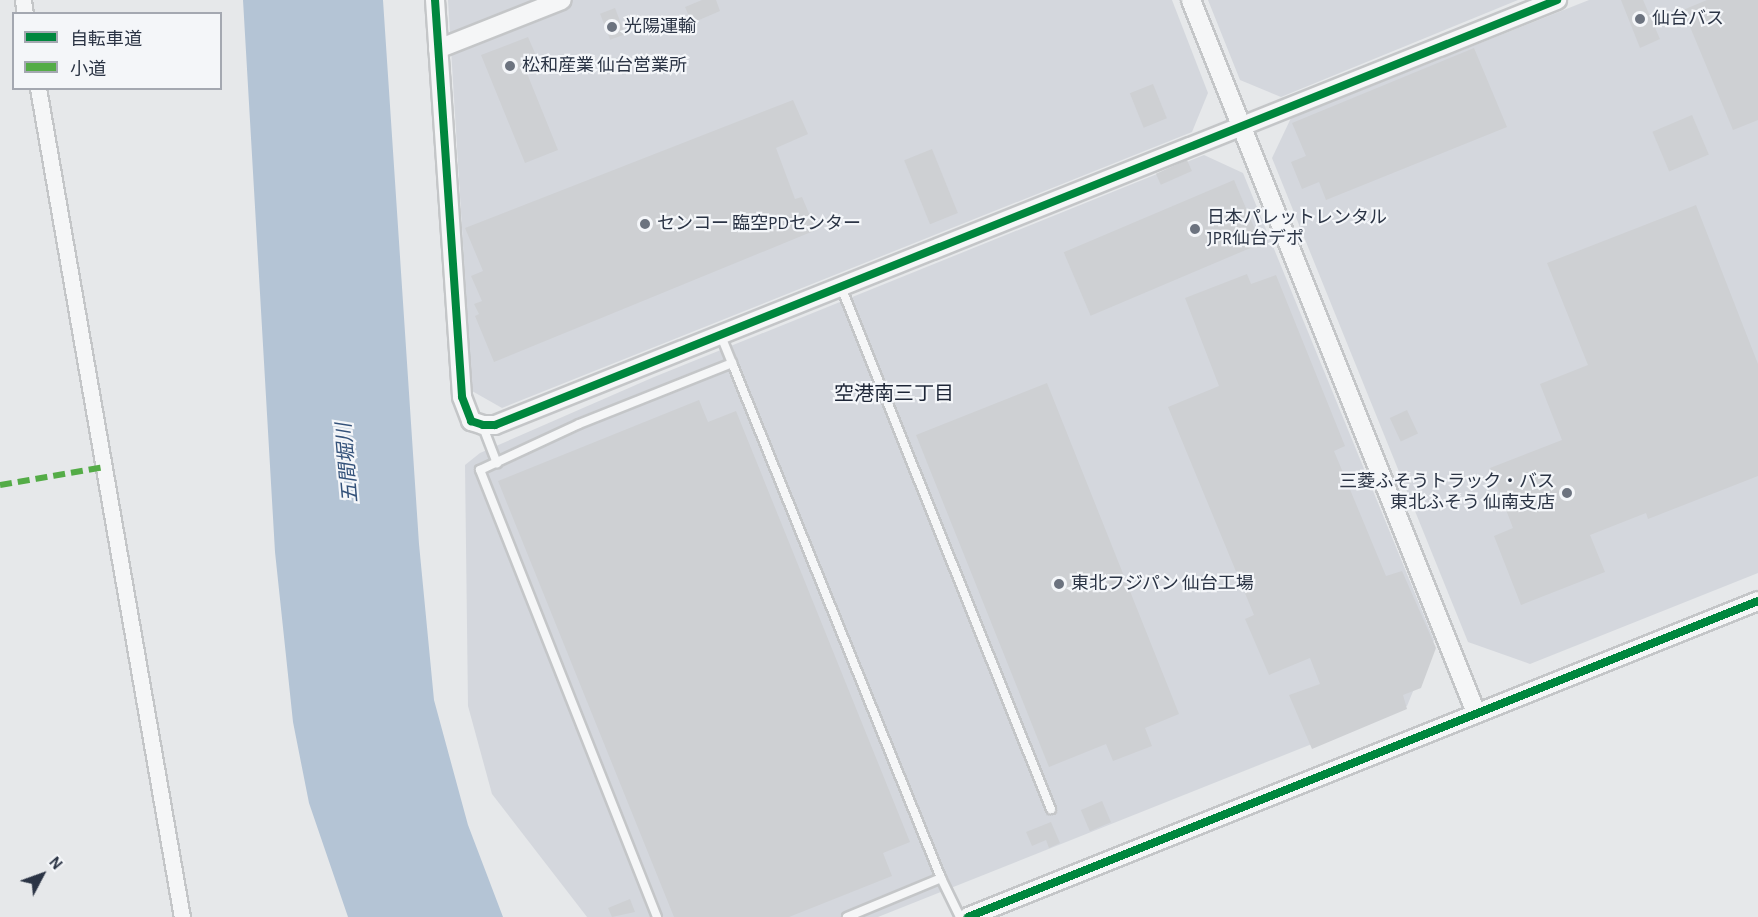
<!DOCTYPE html>
<html>
<head>
<meta charset="utf-8">
<style>
	body { margin:0 }
	#map { position:relative; width:1758px; height:917px; overflow:hidden; background:#e6e8ea; font-family:"Alegreya Sans","Noto Sans JP",sans-serif }
	div>[style] { position:absolute }
	[style*='--x'] { left:calc(var(--x)*1px); top:calc(var(--y)*1px); width:calc(var(--w)*1px); rotate:calc(var(--a)*1deg) }
	.built>* { inset:0; background:#d4d7dd }
	.water>* { inset:0; background:#b4c4d5 }
	.building>* { inset:0; background:#ced0d3; transform-origin:0 0 }
	.roads { filter:drop-shadow(2px 0 #c4c6c8) drop-shadow(-2px 0 #c4c6c8) drop-shadow(0 2px #c4c6c8) drop-shadow(0 -2px #c4c6c8) }
	.service>* { height:8px; margin:-4px; padding:0 4px; transform-origin:4px; border-radius:4px; background:#f5f6f7 }
	.minor>* { height:15px; margin:-7.5px; padding:0 7.5px; transform-origin:7.5px; border-radius:7.5px; background:#f5f6f7 }
	.tertiary>* { height:18px; margin:-9px; padding:0 9px; transform-origin:9px; border-radius:9px; background:#f5f6f7 }
	.quiet>* { height:6px; margin-top:-3px; transform-origin:0; background:repeating-linear-gradient(90deg,#54ac47 0 12px,transparent 0 18px) }
	.cycleway>* { height:8px; margin:-4px; padding:0 4px; transform-origin:4px; border-radius:4px; background:#00873e }
	.dots>* { width:16px; height:16px; translate:-50% -50%; box-sizing:border-box; border:3px solid #f4f6f9; border-radius:50% }
	span { translate:-50% -50%; white-space:nowrap; text-align:center; line-height:1.15; -webkit-text-stroke:4.5px #f4f6f9; paint-order:stroke }
	.poi-label { font-size:18px; color:#2b3445 }
	.left { translate:0 -50%; text-align:left }
	.right { translate:-100% -50%; text-align:right }
	.neighbourhood-label { font-size:20px; color:#1d2536 }
	.water-label { font-size:20px; color:#34527a; font-style:italic }
	.legend { position:absolute; left:12px; top:12px; width:210px; height:78px; box-sizing:border-box; background:#f4f6f9; border:2px solid #a4a8b1; margin:0; padding:8px 10px; list-style:none; font-size:18px; color:#2b3445 }
	.legend li { display:flex; align-items:center; gap:12px; height:30px }
	.legend b { width:30px; border:2px solid #a4a8b1 }
	.north { position:absolute; left:12px; top:845px; width:60px; height:60px; -webkit-text-stroke:4px #f4f6f9; paint-order:stroke; rotate:49deg; font-size:16px; font-weight:700; line-height:24px; text-align:center; color:#2b3445 }
	.north::after { content:''; display:block; margin:auto; width:21px; height:27px; background:#2b3445; clip-path:polygon(50% 0,100% 100%,50% 72%,0 100%) }
</style>
</head>
<body>
<div id="map">
	<div class="built">
		<i style="clip-path:polygon(448px 0,1172px 0,1208px 93px,1192px 132px,502px 408px,472px 391px)"></i>
		<i style="clip-path:polygon(1208px 0,1518px 0,1281px 97px,1240px 80px)"></i>
		<i style="clip-path:polygon(1589px 0,1758px 0,1758px 573px,1530px 664px,1468px 642px,1272px 158px,1291px 118px)"></i>
		<i style="clip-path:polygon(1204px 155px,1243px 173px,1434px 640px,1407px 706px,878px 917px,587px 917px,492px 794px,468px 706px,465px 465px,480px 453px,654px 377px)"></i>
	</div>
	<div class="water">
		<i style="clip-path:polygon(243px 0,383px 0,419px 544px,434px 700px,468px 825px,503px 917px,348px 917px,309px 803px,293px 722px,275px 552px)"></i>
	</div>
	<div class="building">
		<i style="clip-path:polygon(702px 0,716px 0,720px 11px,692px 23px,685px 7px)"></i>
		<i style="clip-path:polygon(1621px 0,1643px 0,1660px 39px,1640px 48px)"></i>
		<i style="clip-path:polygon(1707px 0,1758px 0,1758px 120px,1733px 130px,1683px 10px)"></i>
		<i style="left:615px;top:8px;width:28px;height:16px;rotate:69deg"></i>
		<i style="clip-path:polygon(528px 37px,538px 60px,524px 66px,558px 150px,525px 163px,481px 55px)"></i>
		<i style="clip-path:polygon(1474px 48px,1507px 127px,1326px 200px,1319px 182px,1302px 189px,1291px 162px,1306px 156px,1292px 123px)"></i>
		<i style="left:1153px;top:84px;width:37px;height:25px;rotate:68deg"></i>
		<i style="clip-path:polygon(793px 100px,808px 134px,776px 148px,795px 199px,802px 197px,816px 230px,494px 362px,475px 316px,479px 314px,474px 304px,482px 301px,471px 276px,483px 271px,465px 228px)"></i>
		<i style="left:1692px;top:115px;width:43px;height:43px;rotate:67deg"></i>
		<i style="left:932px;top:149px;width:69px;height:30px;rotate:68deg"></i>
		<i style="left:1187px;top:160px;width:12px;height:34px;rotate:66deg"></i>
		<i style="left:1234px;top:180px;width:69px;height:185px;rotate:67deg"></i>
		<i style="clip-path:polygon(1696px 205px,1758px 364px,1758px 476px,1648px 519px,1646px 513px,1590px 535px,1605px 572px,1521px 605px,1494px 536px,1513px 528px,1490px 468px,1562px 440px,1540px 384px,1588px 365px,1547px 263px)"></i>
		<i style="clip-path:polygon(1247px 274px,1251px 284px,1276px 275px,1345px 446px,1334px 451px,1386px 576px,1402px 571px,1436px 648px,1421px 688px,1403px 695px,1407px 709px,1312px 749px,1289px 695px,1320px 684px,1310px 658px,1269px 675px,1245px 619px,1254px 615px,1168px 407px,1219px 386px,1185px 298px)"></i>
		<i style="clip-path:polygon(1047px 383px,1179px 714px,1145px 728px,1152px 746px,1113px 761px,1106px 744px,1049px 767px,916px 435px)"></i>
		<i style="clip-path:polygon(699px 400px,708px 422px,736px 411px,910px 842px,883px 853px,892px 876px,789px 917px,674px 917px,498px 481px)"></i>
		<i style="left:1407px;top:410px;width:26px;height:19px;rotate:65deg"></i>
		<i style="left:1102px;top:801px;width:23px;height:23px;rotate:67deg"></i>
		<i style="clip-path:polygon(1051px 822px,1060px 843px,1049px 848px,1046px 840px,1032px 846px,1026px 832px)"></i>
		<i style="clip-path:polygon(630px 899px,635px 912px,612px 917px,608px 908px)"></i>
	</div>
	<div class="roads">
		<div class="service">
			<i style="--x:841;--y:287;--w:563;--a:68.09"></i>
			<i style="--x:721;--y:336;--w:29;--a:68"></i>
			<i style="--x:483;--y:427;--w:39;--a:69"></i>
			<i style="--x:657;--y:917;--w:481;--a:-111.6"></i>
			<i style="--x:480;--y:470;--w:109;--a:-24.9"></i>
			<i style="--x:579;--y:424;--w:165;--a:-21.7"></i>
			<i style="--x:732;--y:363;--w:556;--a:67.91"></i>
			<i style="--x:941;--y:878;--w:43;--a:64"></i>
			<i style="--x:847;--y:917;--w:102;--a:-22.5"></i>
		</div>
		<div class="minor">
			<i style="--x:23;--y:0;--w:14;--a:82"></i>
			<i style="--x:38;--y:88;--w:841;--a:80.15"></i>
		</div>
		<div class="tertiary">
			<i style="--x:435;--y:0;--w:398;--a:86.1"></i>
			<i style="--x:462;--y:397;--w:26;--a:69"></i>
			<i style="--x:471;--y:421;--w:13;--a:18"></i>
			<i style="--x:483;--y:425;--w:12;--a:0"></i>
			<i style="--x:495;--y:425;--w:1144;--a:-21.81"></i>
			<i style="--x:1191;--y:0;--w:768;--a:68.21"></i>
			<i style="--x:438;--y:49;--w:133;--a:-21.6"></i>
			<i style="--x:968;--y:917;--w:851;--a:-21.8"></i>
		</div>
	</div>
	<div class="quiet">
		<i style="--x:0;--y:485;--w:106;--a:-9.8"></i>
	</div>
	<div class="cycleway">
		<i style="--x:435;--y:0;--w:398;--a:86.1"></i>
		<i style="--x:462;--y:397;--w:26;--a:69"></i>
		<i style="--x:471;--y:421;--w:13;--a:18"></i>
		<i style="--x:483;--y:425;--w:12;--a:0"></i>
		<i style="--x:495;--y:425;--w:1144;--a:-21.81"></i>
		<i style="--x:968;--y:917;--w:851;--a:-21.8"></i>
	</div>
	<div class="dots">
		<i style="left:1640px;top:19px;background:#6c737f"></i>
		<i style="left:612px;top:27px;background:#6c737f"></i>
		<i style="left:510px;top:66px;background:#6c737f"></i>
		<i style="left:645px;top:224px;background:#6c737f"></i>
		<i style="left:1195px;top:229px;background:#6c737f"></i>
		<i style="left:1567px;top:493px;background:#6c737f"></i>
		<i style="left:1059px;top:584px;background:#6c737f"></i>
	</div>
	<div class="poi-label">
		<span class="left" style="left:1652px;top:19px">仙台バス</span>
		<span class="left" style="left:624px;top:27px">光陽運輸</span>
		<span class="left" style="left:522px;top:66px">松和産業 仙台営業所</span>
		<span class="left" style="left:1207px;top:229px">日本パレットレンタル<br>JPR仙台デポ</span>
		<span class="left" style="left:657px;top:224px">センコー 臨空PDセンター</span>
		<span class="right" style="left:1555px;top:493px">三菱ふそうトラック・バス<br>東北ふそう 仙南支店</span>
		<span class="left" style="left:1071px;top:584px">東北フジパン 仙台工場</span>
	</div>
	<div class="neighbourhood-label">
		<span style="left:894px;top:394px">空港南三丁目</span>
	</div>
	<div class="water-label">
		<span style="left:348px;top:463px;rotate:-95deg">五間堀川</span>
	</div>
	<ul class="legend">
	<li><b style="height:8px;background:#00873e"></b>自転車道</li>
	<li><b style="height:8px;background:#54ac47"></b>小道</li>
	</ul>
	<div class="north">N</div>
</div>
</body>
</html>
